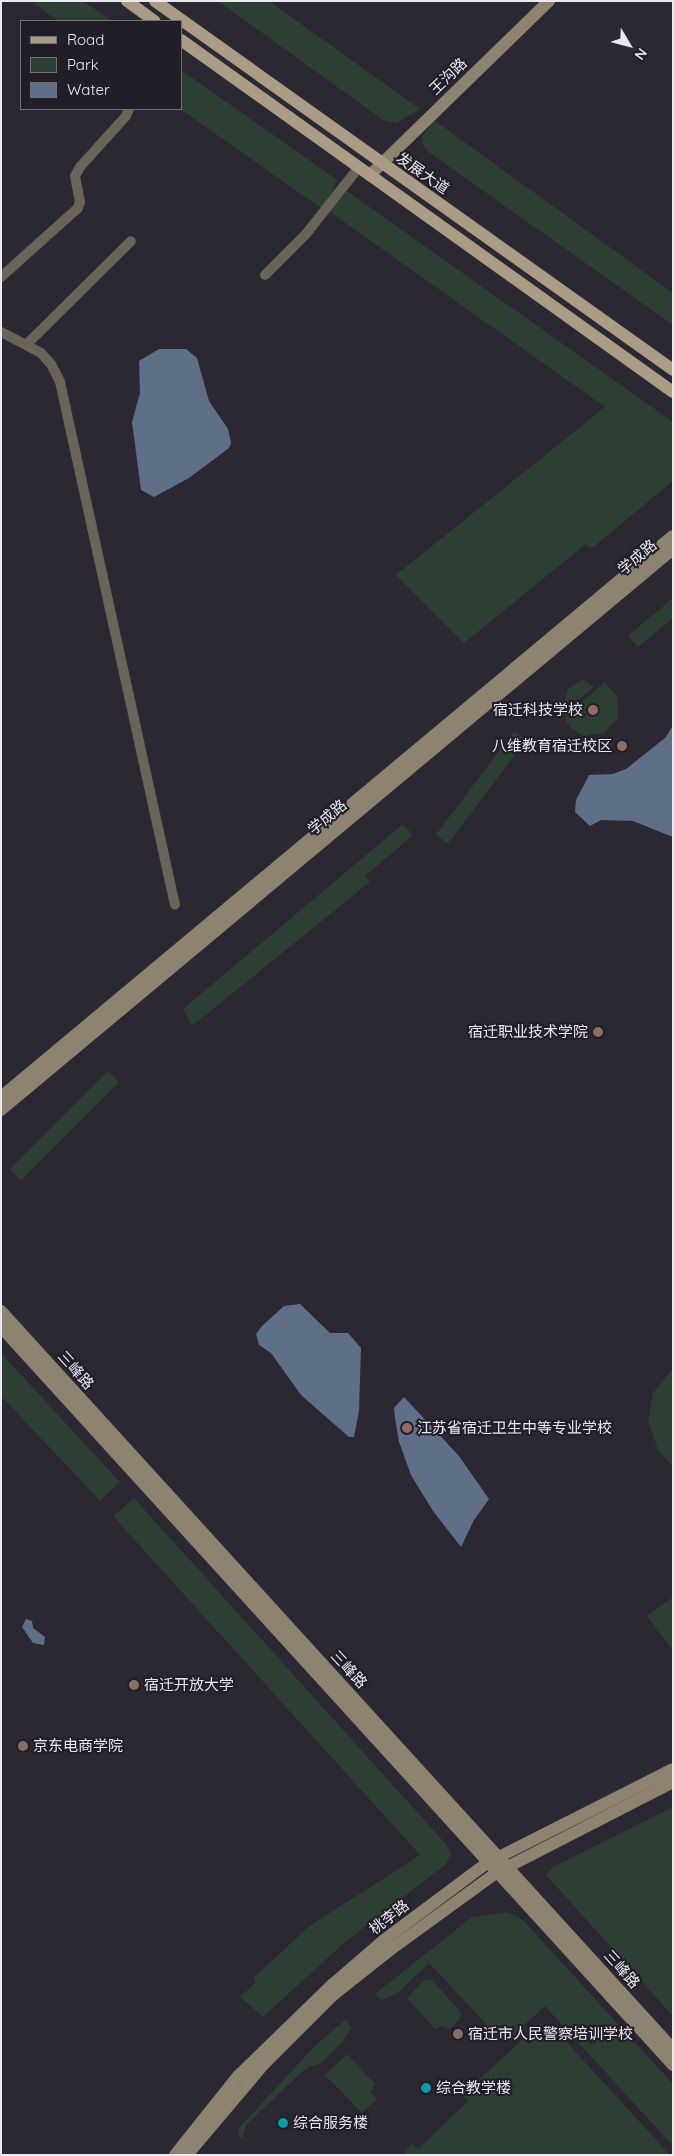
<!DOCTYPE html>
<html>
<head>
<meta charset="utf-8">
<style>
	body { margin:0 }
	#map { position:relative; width:674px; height:2156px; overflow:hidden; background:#2b2733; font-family:Quicksand,"Noto Sans SC",sans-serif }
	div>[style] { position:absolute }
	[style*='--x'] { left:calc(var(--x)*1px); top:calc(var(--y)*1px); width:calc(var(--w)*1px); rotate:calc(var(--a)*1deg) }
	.green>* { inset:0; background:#2d3e32; transform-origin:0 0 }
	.water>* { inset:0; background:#606f88 }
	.street>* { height:10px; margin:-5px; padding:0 5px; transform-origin:5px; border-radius:5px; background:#6a6358 }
	.secondary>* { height:12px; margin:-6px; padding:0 6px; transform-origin:6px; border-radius:6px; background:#8e8371 }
	.primary>* { height:12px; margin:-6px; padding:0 6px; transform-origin:6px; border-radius:6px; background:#aa9c85 }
	.dots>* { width:14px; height:14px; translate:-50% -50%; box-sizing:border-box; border:2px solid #211e29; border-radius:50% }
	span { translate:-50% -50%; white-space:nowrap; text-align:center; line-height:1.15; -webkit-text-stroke:4px #211e29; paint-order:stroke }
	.street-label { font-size:15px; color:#eae8f0 }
	.poi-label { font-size:15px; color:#eae8f0 }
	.right { translate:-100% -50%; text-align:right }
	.left { translate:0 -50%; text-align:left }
	.frame { position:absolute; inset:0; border:2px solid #eae8f0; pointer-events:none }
	.legend { position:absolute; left:20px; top:20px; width:162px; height:90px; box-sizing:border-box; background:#211e29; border:1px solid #716f79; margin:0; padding:6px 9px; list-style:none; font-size:15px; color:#eae8f0 }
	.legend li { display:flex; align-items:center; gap:10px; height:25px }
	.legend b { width:25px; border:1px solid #716f79 }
	.north { position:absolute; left:604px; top:20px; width:50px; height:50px; -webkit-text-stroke:4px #211e29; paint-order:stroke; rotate:127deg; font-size:14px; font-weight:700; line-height:20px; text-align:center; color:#eae8f0 }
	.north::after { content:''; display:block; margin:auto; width:18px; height:22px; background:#eae8f0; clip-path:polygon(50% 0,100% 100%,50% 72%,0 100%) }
</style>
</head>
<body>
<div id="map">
	<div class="green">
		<i style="clip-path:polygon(31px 1px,83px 1px,112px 21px,58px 21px)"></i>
		<i style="clip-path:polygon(218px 1px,269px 1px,420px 109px,397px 123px,383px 120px)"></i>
		<i style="clip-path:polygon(181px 70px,336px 179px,333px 191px,321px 208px,180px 109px)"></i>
		<i style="clip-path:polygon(434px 120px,673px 293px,673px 325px,427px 151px,422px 144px,422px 137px)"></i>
		<i style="clip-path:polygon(347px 191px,673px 422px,673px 481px,591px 549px,586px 544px,464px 643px,396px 575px,605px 407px,330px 212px)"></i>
		<i style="clip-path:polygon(673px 598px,673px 618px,638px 647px,628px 636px)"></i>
		<i style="clip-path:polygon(583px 679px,594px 687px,568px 709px,565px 699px,568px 689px)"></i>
		<i style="clip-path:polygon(605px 682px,617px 696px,618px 718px,604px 733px,583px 736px,571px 728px,564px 718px)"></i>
		<i style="left:514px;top:731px;width:15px;height:130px;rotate:37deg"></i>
		<i style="clip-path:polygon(403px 824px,413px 835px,365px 876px,370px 882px,192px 1026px,183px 1009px)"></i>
		<i style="left:108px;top:1071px;width:16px;height:139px;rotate:45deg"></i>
		<i style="clip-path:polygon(1px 1353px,120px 1482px,100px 1501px,1px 1396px)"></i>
		<i style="clip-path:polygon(673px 1368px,673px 1467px,658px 1450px,648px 1421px,653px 1393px)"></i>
		<i style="clip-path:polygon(134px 1498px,445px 1843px,451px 1854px,446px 1864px,344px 1943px,263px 2017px,240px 1997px,256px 1982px,253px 1978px,311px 1925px,420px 1855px,113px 1516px)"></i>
		<i style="clip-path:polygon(673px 1597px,673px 1650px,647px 1616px)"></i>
		<i style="clip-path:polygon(673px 1807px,673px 2016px,546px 1875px,553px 1867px)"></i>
		<i style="clip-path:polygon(508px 1912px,523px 1920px,673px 2084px,673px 2146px,545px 2006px,509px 2039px,500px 2039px,429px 1963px,399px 1992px,381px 2001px,375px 1994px,472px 1917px)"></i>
		<i style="clip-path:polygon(425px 1979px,432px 1980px,461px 2012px,460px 2019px,449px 2030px,442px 2026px,435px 2029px,407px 1998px)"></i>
		<i style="clip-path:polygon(345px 2020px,352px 2027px,342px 2043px,320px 2064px,310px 2066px,301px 2073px,247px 2124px,242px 2139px,238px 2134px,239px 2128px,314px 2047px)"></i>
		<i style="clip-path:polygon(541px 2023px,550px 2024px,670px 2155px,403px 2155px,412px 2143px,418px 2149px,468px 2101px,462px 2095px)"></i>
		<i style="clip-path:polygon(347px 2054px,375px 2084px,371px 2092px,377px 2099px,362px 2113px,325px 2075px)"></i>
	</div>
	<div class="water">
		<i style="clip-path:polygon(159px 349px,186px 349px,197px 358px,209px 401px,228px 429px,231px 443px,229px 448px,189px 478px,154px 497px,141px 490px,132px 422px,140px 393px,139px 361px)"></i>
		<i style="clip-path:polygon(673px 726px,673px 837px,633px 821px,601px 820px,590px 826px,575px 812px,576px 800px,589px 775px,613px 774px,626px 769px,665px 738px)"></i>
		<i style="clip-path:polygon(300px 1304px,330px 1333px,348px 1333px,361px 1348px,359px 1411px,354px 1437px,349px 1437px,301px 1395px,271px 1353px,259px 1345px,256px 1334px,262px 1326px,284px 1306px)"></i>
		<i style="clip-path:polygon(404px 1397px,459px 1456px,489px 1499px,474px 1520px,461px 1547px,433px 1511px,411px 1475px,399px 1442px,395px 1418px,394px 1408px)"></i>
		<i style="clip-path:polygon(26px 1619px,32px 1621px,33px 1628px,45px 1637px,44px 1645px,33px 1643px,22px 1627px)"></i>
	</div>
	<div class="street">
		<i style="--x:265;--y:275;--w:58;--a:-45"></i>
		<i style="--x:306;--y:234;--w:85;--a:-51.7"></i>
		<i style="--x:1;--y:277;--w:103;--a:-41.9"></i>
		<i style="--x:78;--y:208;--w:6;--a:-72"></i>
		<i style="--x:80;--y:202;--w:26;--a:-101"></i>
		<i style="--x:75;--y:176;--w:10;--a:-61"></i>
		<i style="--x:80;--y:167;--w:69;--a:-48"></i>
		<i style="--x:126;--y:116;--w:8;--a:-67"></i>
		<i style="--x:1;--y:332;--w:45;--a:27.7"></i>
		<i style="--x:41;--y:353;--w:15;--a:48"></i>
		<i style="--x:51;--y:364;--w:20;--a:63"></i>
		<i style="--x:60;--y:382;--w:535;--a:77.6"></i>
		<i style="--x:27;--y:344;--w:146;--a:-44.7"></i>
	</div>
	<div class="secondary">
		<i style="--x:370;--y:175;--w:250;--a:-44.2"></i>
		<i style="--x:1;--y:1097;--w:875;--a:-39.86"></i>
		<i style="--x:1;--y:1110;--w:875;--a:-39.86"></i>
		<i style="--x:1;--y:1311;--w:998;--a:47.68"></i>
		<i style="--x:1;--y:1327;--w:998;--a:47.68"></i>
		<i style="--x:175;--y:2155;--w:101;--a:-51.4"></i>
		<i style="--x:238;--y:2076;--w:132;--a:-44.1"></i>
		<i style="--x:333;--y:1984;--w:67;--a:-40.8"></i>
		<i style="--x:384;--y:1940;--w:129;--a:-36.8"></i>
		<i style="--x:487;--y:1863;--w:208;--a:-26.8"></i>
		<i style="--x:187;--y:2155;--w:118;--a:-49.8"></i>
		<i style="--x:263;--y:2065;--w:99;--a:-45"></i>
		<i style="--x:333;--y:1995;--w:73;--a:-38.3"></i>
		<i style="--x:390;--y:1950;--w:131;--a:-36"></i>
		<i style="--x:496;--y:1873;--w:199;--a:-27.2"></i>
	</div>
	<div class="primary">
		<i style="--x:127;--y:1;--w:34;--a:36"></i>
		<i style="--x:155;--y:1;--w:636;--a:35.46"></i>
		<i style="--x:181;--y:40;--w:605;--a:35.58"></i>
	</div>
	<div class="dots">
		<i style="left:593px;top:710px;background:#8d6e63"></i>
		<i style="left:622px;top:746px;background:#8d6e63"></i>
		<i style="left:598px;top:1032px;background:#8d6e63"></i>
		<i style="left:407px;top:1428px;background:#8d6e63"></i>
		<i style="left:134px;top:1685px;background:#8d6e63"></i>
		<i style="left:23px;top:1746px;background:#8d6e63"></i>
		<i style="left:458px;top:2034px;background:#8d6e63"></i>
		<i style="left:426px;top:2088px;background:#0f9aa8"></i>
		<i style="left:283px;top:2123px;background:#0f9aa8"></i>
	</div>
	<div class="street-label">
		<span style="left:448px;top:76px;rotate:-44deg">王沟路</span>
		<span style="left:423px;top:173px;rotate:35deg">发展大道</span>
		<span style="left:637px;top:557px;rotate:-40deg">学成路</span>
		<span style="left:327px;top:817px;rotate:-40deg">学成路</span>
		<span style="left:76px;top:1370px;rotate:48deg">三峰路</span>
		<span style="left:349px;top:1669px;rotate:47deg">三峰路</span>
		<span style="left:389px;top:1917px;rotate:-38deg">桃李路</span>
		<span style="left:622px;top:1969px;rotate:48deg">三峰路</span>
	</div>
	<div class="poi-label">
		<span class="right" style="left:583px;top:710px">宿迁科技学校</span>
		<span class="right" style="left:612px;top:746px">八维教育宿迁校区</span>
		<span class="right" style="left:588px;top:1032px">宿迁职业技术学院</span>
		<span class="left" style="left:417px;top:1428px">江苏省宿迁卫生中等专业学校</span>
		<span class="left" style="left:144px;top:1685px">宿迁开放大学</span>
		<span class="left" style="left:33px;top:1746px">京东电商学院</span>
		<span class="left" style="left:468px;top:2034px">宿迁市人民警察培训学校</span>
		<span class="left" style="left:436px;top:2088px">综合教学楼</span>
		<span class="left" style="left:293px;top:2123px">综合服务楼</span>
	</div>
	<div class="frame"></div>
	<ul class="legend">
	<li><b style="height:6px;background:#aa9c85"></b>Road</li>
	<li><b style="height:14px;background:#2d3e32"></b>Park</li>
	<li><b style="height:14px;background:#606f88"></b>Water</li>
	</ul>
	<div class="north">N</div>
</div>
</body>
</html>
